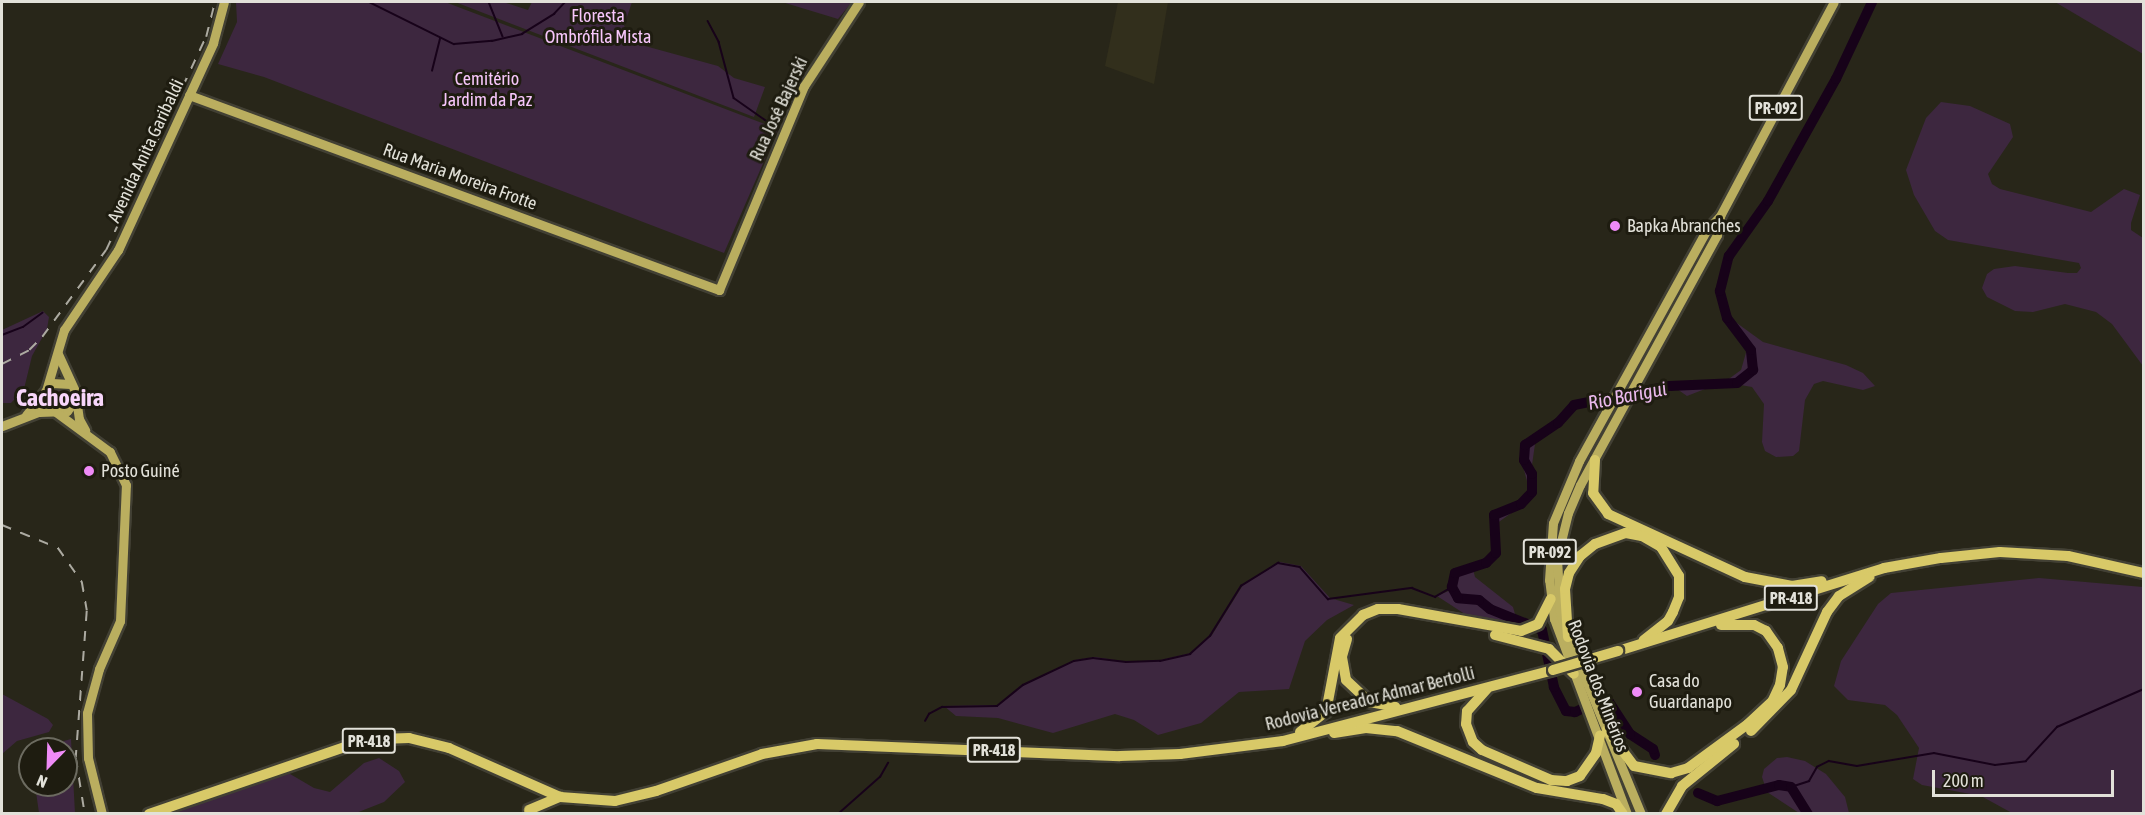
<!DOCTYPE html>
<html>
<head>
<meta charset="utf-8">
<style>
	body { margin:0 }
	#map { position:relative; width:2145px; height:815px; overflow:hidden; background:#282619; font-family:"Asap Condensed",sans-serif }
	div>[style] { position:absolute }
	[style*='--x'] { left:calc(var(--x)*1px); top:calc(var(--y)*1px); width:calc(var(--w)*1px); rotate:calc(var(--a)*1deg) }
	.built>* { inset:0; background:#322f1c }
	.green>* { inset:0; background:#3d273f }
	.round { border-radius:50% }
	.stream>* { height:1.5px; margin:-0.75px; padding:0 0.75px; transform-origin:0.75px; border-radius:0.75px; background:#170219 }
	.river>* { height:10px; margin:-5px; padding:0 5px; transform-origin:5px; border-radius:5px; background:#170219 }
	.roads { filter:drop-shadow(2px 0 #424034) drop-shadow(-2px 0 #424034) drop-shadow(0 2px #424034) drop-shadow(0 -2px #424034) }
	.major>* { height:9px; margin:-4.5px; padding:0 4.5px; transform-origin:4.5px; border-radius:4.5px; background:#baae5f }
	.highway>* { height:10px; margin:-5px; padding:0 5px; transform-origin:5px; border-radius:5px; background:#d8c968 }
	.rail>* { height:1.5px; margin-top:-0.75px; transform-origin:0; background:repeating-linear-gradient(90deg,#acaaa1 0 10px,transparent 0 20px) }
	.bridges { filter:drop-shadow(2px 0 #424034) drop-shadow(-2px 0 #424034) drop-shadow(0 2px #424034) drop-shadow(0 -2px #424034) }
	.highway-bridge>* { height:10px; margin:-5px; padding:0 5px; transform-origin:5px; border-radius:5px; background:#d8c968 }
	.dots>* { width:16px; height:16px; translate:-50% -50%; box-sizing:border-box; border:3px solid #1e1c10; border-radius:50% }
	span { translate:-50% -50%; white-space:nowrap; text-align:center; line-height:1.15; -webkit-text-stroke:6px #1e1c10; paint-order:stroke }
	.shield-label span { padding:2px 4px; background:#1e1c10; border:2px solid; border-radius:4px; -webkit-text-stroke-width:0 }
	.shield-label { font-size:16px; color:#e2e1d9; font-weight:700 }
	.park-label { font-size:18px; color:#f7c6fb }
	.street-label { font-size:18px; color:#e2e1d9 }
	.poi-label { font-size:18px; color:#e2e1d9 }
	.left { translate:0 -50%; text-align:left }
	.water-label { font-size:20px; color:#eab9ed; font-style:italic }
	.district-label { font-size:24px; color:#f8d6fa; font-weight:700 }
	.frame { position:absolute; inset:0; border:3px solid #e2e1d9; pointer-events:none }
	.north { position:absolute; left:18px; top:737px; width:60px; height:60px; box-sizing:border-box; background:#1e1c10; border:2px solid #6c6b60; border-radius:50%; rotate:203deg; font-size:16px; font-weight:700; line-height:24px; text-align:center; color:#e2e1d9 }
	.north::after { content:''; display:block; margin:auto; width:21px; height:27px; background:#ef8bf7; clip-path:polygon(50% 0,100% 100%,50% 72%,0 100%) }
	.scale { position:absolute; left:1932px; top:770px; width:182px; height:27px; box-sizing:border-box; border:3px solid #e2e1d9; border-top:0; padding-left:8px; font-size:18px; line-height:21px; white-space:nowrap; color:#e2e1d9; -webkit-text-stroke:4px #1e1c10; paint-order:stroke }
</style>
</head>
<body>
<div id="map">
	<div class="built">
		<i style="clip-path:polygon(1118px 2px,1168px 2px,1154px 84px,1105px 66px)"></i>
	</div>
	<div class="green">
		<i style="clip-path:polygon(236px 2px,445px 2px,778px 129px,724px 253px,264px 77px,218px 64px,237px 22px)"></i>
		<i style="clip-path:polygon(455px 2px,503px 2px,528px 10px,532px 2px,632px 2px,624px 26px,645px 46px,718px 66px,734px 78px,765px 87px,754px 117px)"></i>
		<i style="clip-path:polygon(782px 2px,852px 2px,838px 19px)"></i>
		<i style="clip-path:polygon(2055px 2px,2143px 2px,2143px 54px)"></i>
		<i style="clip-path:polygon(1941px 102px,1970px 106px,2010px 124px,2013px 137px,1988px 174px,1992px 184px,2000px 189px,2091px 212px,2124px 189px,2140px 195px,2131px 223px,2131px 230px,2143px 238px,2143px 366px,2112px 324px,2096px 312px,2065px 304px,2033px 312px,2015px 311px,1987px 297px,1982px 288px,1987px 274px,1994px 269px,2015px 266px,2068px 273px,2077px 273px,2081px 268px,2079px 263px,1948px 240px,1935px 231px,1914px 195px,1906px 170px,1926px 118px)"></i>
		<i style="clip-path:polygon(43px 311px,49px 317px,47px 329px,32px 356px,24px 389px,11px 403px,2px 403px,2px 330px)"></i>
		<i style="clip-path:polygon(1723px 313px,1763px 342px,1846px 365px,1863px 373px,1875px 386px,1863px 390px,1823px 381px,1814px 384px,1805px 400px,1799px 451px,1793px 456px,1776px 457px,1765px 451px,1762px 442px,1764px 404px,1752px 387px,1723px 382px,1687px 396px,1677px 389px,1675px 382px,1726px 381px,1741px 370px,1747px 349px)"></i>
		<i class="round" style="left:49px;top:386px;width:22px;height:22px"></i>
		<i style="clip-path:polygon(1536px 437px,1532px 465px,1535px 496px,1496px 524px,1496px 514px,1521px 502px,1530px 492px,1521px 459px,1525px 445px)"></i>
		<i style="clip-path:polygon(1280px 562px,1301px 566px,1330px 598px,1354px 605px,1327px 620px,1305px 641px,1289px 689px,1239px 692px,1201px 723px,1158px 735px,1134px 720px,1115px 714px,1053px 733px,998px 718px,956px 716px,944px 706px,999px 705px,1024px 685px,1076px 660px,1095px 657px,1128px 662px,1161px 660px,1191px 653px,1212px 635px,1243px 585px)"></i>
		<i style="clip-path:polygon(1472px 565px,1475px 577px,1513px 607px,1515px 614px,1510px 623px,1501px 625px,1474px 620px,1437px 596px,1453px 589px,1456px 573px)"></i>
		<i style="clip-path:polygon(2039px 578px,2143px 587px,2143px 813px,2012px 813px,1981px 796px,1922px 785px,1913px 779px,1919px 748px,1897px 715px,1885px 705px,1848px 700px,1834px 686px,1841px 661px,1878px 604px,1891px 593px)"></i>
		<i style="clip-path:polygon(2px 694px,48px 719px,53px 725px,49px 732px,17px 741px,2px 754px)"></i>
		<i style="clip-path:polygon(71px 739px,75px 813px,39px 813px,35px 785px,66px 785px,66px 749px,58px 749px,64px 741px)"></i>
		<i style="clip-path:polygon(1787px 757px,1805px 761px,1826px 774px,1845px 797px,1849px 813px,1799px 813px,1767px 792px,1762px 777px,1764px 769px,1777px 758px)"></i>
		<i style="clip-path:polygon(379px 758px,399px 771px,405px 782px,384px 802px,356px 813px,147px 814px,285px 771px,314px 788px,330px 792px,364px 763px)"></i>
	</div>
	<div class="stream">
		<i style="--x:369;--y:2;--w:95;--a:26.3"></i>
		<i style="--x:454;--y:44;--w:38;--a:-5"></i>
		<i style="--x:492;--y:41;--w:31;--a:-13"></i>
		<i style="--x:522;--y:34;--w:38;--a:-32"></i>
		<i style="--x:554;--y:14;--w:16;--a:-47"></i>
		<i style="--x:489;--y:2;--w:37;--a:68"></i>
		<i style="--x:708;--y:21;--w:24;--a:62"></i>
		<i style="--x:719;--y:42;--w:58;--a:75"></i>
		<i style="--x:734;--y:98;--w:54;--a:35.2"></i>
		<i style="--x:432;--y:71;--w:33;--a:-76"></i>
		<i style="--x:2;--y:335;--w:22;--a:-21"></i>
		<i style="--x:23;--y:327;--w:24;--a:-36"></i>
		<i style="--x:925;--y:721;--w:8;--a:-60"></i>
		<i style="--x:929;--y:714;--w:15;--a:-28"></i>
		<i style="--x:942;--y:707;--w:55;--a:-1"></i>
		<i style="--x:997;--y:706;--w:33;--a:-39"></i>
		<i style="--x:1023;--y:685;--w:56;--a:-25.2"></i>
		<i style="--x:1074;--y:661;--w:19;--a:-9"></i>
		<i style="--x:1093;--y:658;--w:33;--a:7"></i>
		<i style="--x:1126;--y:662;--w:34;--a:-2"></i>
		<i style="--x:1160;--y:661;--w:31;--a:-13"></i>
		<i style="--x:1190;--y:654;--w:27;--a:-42"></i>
		<i style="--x:1210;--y:636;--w:59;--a:-58.2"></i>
		<i style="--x:1241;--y:586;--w:44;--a:-31.9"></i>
		<i style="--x:1278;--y:563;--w:22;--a:10"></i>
		<i style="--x:1300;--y:567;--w:43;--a:48.8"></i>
		<i style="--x:1328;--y:599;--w:85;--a:-7.5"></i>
		<i style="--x:1412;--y:588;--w:25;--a:21"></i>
		<i style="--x:1435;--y:597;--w:20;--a:-30"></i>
		<i style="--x:1791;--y:787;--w:19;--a:-18"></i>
		<i style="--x:1809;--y:781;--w:16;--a:-60"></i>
		<i style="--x:1817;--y:767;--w:13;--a:-27"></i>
		<i style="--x:1829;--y:761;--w:28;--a:10"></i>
		<i style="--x:1857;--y:766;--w:78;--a:-9.6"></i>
		<i style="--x:1934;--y:753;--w:62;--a:11.1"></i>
		<i style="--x:1995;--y:765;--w:31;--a:-7"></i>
		<i style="--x:2026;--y:761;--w:46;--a:-47.6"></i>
		<i style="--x:2057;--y:727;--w:95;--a:-23.6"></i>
		<i style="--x:838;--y:814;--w:56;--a:-41.4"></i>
		<i style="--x:880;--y:777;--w:16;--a:-60"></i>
	</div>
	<div class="river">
		<i style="--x:1655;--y:755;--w:6;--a:-108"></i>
		<i style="--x:1653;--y:749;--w:27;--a:-147"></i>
		<i style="--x:1630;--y:734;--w:38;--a:-123"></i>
		<i style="--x:1609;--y:702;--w:8;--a:-166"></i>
		<i style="--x:1601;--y:700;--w:29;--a:155"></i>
		<i style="--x:1575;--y:712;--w:9;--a:-174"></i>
		<i style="--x:1566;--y:711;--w:27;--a:-117"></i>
		<i style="--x:1554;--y:687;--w:58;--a:-101.9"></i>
		<i style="--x:1542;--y:630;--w:56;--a:-158"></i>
		<i style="--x:1490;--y:609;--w:14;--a:-141"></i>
		<i style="--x:1479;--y:600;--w:21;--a:-175"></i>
		<i style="--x:1458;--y:598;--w:13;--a:-119"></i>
		<i style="--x:1452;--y:587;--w:14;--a:-78"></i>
		<i style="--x:1455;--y:573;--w:33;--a:-18"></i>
		<i style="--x:1486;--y:563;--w:14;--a:-45"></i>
		<i style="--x:1496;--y:553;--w:38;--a:-93"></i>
		<i style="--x:1494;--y:515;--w:29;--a:-22"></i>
		<i style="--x:1521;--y:504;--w:16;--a:-47"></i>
		<i style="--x:1532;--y:492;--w:18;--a:-90"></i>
		<i style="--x:1532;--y:474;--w:16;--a:-120"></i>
		<i style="--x:1524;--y:460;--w:15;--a:-86"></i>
		<i style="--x:1525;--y:445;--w:40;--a:-34"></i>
		<i style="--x:1558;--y:423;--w:24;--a:-48"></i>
		<i style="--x:1574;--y:405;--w:98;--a:-11.2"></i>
		<i style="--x:1670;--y:386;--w:67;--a:-2.6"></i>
		<i style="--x:1737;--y:383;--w:21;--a:-39"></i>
		<i style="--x:1753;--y:370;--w:20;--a:-96"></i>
		<i style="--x:1751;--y:350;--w:40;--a:-127"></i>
		<i style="--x:1727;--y:318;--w:28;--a:-105"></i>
		<i style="--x:1720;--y:291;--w:36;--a:-76"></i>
		<i style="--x:1729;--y:256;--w:67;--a:-54.7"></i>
		<i style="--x:1768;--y:201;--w:140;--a:-60.9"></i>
		<i style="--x:1836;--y:79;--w:85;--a:-64.9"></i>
		<i style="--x:1698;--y:793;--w:21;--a:23"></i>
		<i style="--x:1717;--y:801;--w:64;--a:-14.5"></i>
		<i style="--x:1779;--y:785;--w:12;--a:9"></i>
		<i style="--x:1791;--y:787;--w:32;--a:58"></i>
	</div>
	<div class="roads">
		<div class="major">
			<i style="--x:189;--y:95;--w:565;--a:20.2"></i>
			<i style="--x:719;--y:290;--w:221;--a:-67.4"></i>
			<i style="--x:804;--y:86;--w:100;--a:-56.8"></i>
			<i style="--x:58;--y:354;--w:41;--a:65.3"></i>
			<i style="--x:75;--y:391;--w:28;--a:82"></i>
			<i style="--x:79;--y:419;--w:13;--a:61"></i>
			<i style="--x:26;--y:415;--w:41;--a:-50.9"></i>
			<i style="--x:52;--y:383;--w:18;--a:3"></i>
			<i style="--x:2;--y:426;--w:40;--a:-21"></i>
			<i style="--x:39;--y:412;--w:28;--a:-2"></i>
			<i style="--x:67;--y:411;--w:15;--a:-53"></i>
			<i style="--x:102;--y:814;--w:58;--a:-104"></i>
			<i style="--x:88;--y:758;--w:45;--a:-91.3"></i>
			<i style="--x:87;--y:713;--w:46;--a:-74.7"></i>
			<i style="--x:99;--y:669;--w:52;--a:-66.4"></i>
			<i style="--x:120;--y:621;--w:136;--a:-87.5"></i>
			<i style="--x:126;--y:485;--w:37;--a:-116"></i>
			<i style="--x:110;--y:452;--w:76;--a:-143.6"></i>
			<i style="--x:49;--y:407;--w:14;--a:-107"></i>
			<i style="--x:45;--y:394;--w:67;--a:-73.5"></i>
			<i style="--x:64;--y:330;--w:97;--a:-56"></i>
			<i style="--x:118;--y:250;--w:228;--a:-65.3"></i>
			<i style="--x:213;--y:43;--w:42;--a:-75"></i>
			<i style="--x:1627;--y:814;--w:208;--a:-110.5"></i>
			<i style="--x:1554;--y:619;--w:39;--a:-97"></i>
			<i style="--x:1549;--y:580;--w:57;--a:-86"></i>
			<i style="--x:1553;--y:523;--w:67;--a:-67.2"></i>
			<i style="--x:1579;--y:461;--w:263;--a:-61.1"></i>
			<i style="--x:1706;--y:231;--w:21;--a:-47"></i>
			<i style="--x:1720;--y:216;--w:242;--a:-62"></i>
			<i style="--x:1641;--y:814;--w:191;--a:-112.4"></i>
			<i style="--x:1568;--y:637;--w:26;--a:-108"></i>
			<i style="--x:1560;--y:612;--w:54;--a:-93.2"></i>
			<i style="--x:1557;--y:558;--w:46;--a:-76.3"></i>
			<i style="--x:1568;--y:513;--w:30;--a:-67"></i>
			<i style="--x:1580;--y:485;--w:285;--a:-61.3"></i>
			<i style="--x:1717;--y:235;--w:19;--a:-81"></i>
		</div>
		<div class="highway">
			<i style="--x:1595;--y:460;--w:33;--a:93"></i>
			<i style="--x:1593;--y:493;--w:26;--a:54"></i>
			<i style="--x:1608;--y:514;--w:151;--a:24.7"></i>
			<i style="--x:1745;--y:577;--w:48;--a:10.8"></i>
			<i style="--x:1792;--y:586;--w:30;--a:-9"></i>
			<i style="--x:1495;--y:635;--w:56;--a:14.5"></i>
			<i style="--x:1549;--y:649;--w:35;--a:45"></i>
			<i style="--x:1568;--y:637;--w:48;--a:-93.6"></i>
			<i style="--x:1565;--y:589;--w:16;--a:-76"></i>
			<i style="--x:1569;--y:573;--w:20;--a:-57"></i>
			<i style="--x:1580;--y:556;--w:19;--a:-39"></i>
			<i style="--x:1595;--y:544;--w:33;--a:-20"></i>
			<i style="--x:1626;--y:533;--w:16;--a:11"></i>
			<i style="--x:1642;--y:536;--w:22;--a:30"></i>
			<i style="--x:1661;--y:547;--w:34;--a:58"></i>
			<i style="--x:1679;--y:576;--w:21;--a:90"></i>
			<i style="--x:1679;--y:597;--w:16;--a:112"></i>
			<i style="--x:1673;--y:612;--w:10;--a:119"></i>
			<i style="--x:1668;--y:621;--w:31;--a:142"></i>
			<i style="--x:1347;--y:639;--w:19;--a:106"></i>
			<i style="--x:1342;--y:657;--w:23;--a:80"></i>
			<i style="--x:1346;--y:680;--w:33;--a:43"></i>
			<i style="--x:1370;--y:702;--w:26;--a:11"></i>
			<i style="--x:1618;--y:651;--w:279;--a:-17.3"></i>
			<i style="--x:1884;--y:568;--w:58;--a:-10"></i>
			<i style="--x:1941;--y:558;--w:59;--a:-5.8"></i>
			<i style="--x:2000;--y:552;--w:68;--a:3.4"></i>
			<i style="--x:2068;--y:556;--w:78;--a:12.6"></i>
			<i style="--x:1487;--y:689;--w:30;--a:132"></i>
			<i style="--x:1467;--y:711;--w:13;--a:94"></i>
			<i style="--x:1466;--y:724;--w:19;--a:69"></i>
			<i style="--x:1473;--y:742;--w:12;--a:42"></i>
			<i style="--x:1482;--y:750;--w:75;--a:23.5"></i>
			<i style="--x:1551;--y:780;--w:16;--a:4"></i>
			<i style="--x:1567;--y:781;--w:14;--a:-21"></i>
			<i style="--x:1580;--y:776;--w:28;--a:-55"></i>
			<i style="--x:1596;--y:753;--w:18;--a:-77"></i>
			<i style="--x:1607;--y:730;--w:45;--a:53.1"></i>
			<i style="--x:1634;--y:766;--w:38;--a:11"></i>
			<i style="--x:1671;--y:773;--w:18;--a:-16"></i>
			<i style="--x:1688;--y:768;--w:74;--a:-36.3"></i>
			<i style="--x:1748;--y:724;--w:33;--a:-43"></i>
			<i style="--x:1772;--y:702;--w:19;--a:-65"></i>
			<i style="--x:1780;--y:685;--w:18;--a:-81"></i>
			<i style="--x:1783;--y:667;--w:20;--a:-105"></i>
			<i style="--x:1778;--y:648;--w:21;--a:-125"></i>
			<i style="--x:1766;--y:631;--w:13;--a:-153"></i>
			<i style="--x:1754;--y:625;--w:33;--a:180"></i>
			<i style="--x:1751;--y:731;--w:57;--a:-45.7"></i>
			<i style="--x:1791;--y:690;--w:86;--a:-65.2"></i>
			<i style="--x:1827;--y:612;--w:20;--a:-53"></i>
			<i style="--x:1839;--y:596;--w:36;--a:-32"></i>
			<i style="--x:1300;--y:732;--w:33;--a:-38"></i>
			<i style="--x:1326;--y:712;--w:75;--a:-79.3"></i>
			<i style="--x:1340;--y:638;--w:33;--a:-45"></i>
			<i style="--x:1363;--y:615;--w:16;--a:-22"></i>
			<i style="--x:1378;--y:609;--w:20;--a:0"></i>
			<i style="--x:1398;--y:609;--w:125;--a:10.1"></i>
			<i style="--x:1521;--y:631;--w:18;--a:-22"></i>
			<i style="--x:1538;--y:624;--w:28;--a:-63"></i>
			<i style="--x:1334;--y:733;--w:32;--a:-9"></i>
			<i style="--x:1366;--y:728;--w:31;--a:6"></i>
			<i style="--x:1397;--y:731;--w:151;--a:22.2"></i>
			<i style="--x:1537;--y:788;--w:67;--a:9.5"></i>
			<i style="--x:1603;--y:799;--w:14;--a:21"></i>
			<i style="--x:1616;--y:804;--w:12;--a:55"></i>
			<i style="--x:529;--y:810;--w:34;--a:-23"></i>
			<i style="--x:149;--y:814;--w:217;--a:-18.9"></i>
			<i style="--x:354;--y:744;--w:26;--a:-11"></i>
			<i style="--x:380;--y:739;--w:29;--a:-2"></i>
			<i style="--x:409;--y:738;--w:41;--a:14"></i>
			<i style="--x:449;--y:748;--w:121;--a:23.8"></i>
			<i style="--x:560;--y:797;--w:55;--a:4.2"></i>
			<i style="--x:615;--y:801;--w:42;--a:-13.7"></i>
			<i style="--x:656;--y:791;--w:112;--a:-19.2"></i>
			<i style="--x:762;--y:754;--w:56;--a:-10.3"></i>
			<i style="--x:817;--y:744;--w:303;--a:2.3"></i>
			<i style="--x:1120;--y:756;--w:60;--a:-1.9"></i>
			<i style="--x:1180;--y:754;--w:104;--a:-7.2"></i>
			<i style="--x:1283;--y:741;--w:279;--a:-14.7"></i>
			<i style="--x:1666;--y:814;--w:32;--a:-60"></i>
			<i style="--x:1682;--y:786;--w:67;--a:-38.9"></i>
		</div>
	</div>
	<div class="rail">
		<i style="--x:2;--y:364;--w:30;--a:-27"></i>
		<i style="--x:29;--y:350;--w:18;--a:-45"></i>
		<i style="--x:42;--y:337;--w:108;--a:-53.7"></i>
		<i style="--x:106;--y:250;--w:235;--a:-64.9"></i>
		<i style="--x:206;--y:37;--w:36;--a:-76"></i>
		<i style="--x:2;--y:525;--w:61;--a:22.3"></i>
		<i style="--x:58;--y:548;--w:42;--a:54.8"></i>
		<i style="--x:82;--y:582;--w:29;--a:80"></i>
		<i style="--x:87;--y:611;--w:147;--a:94.3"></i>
		<i style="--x:76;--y:758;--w:57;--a:80.9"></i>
	</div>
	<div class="bridges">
		<div class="highway-bridge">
			<i style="--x:1553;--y:670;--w:68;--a:-16.3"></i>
		</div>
	</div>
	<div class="dots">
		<i style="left:1615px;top:226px;background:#ef8bf7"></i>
		<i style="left:89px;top:471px;background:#ef8bf7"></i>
		<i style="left:1637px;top:692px;background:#ef8bf7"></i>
	</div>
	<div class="shield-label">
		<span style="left:1776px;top:108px">PR-092</span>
		<span style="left:1550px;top:552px">PR-092</span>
		<span style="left:1791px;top:598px">PR-418</span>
		<span style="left:369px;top:741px">PR-418</span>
		<span style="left:994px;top:750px">PR-418</span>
	</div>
	<div class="park-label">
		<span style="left:598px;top:27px">Floresta<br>Ombrófila Mista</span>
		<span style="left:487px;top:90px">Cemitério<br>Jardim da Paz</span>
	</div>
	<div class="street-label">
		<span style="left:779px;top:109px;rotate:-65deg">Rua José Bajerski</span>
		<span style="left:146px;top:151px;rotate:-65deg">Avenida Anita Garibaldi</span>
		<span style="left:460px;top:177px;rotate:20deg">Rua Maria Moreira Frotte</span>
		<span style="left:1598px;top:686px;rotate:69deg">Rodovia dos Minérios</span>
		<span style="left:1370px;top:699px;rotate:-14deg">Rodovia Vereador Admar Bertolli</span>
	</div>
	<div class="poi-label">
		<span class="left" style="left:1627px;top:226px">Bapka Abranches</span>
		<span class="left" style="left:101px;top:471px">Posto Guiné</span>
		<span class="left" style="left:1649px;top:692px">Casa do<br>Guardanapo</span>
	</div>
	<div class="water-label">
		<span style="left:1627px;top:395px;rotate:-11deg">Rio Barigui</span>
	</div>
	<div class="district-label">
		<span style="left:60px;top:398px">Cachoeira</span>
	</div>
	<div class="frame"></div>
	<div class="north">N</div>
	<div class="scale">200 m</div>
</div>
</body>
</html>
